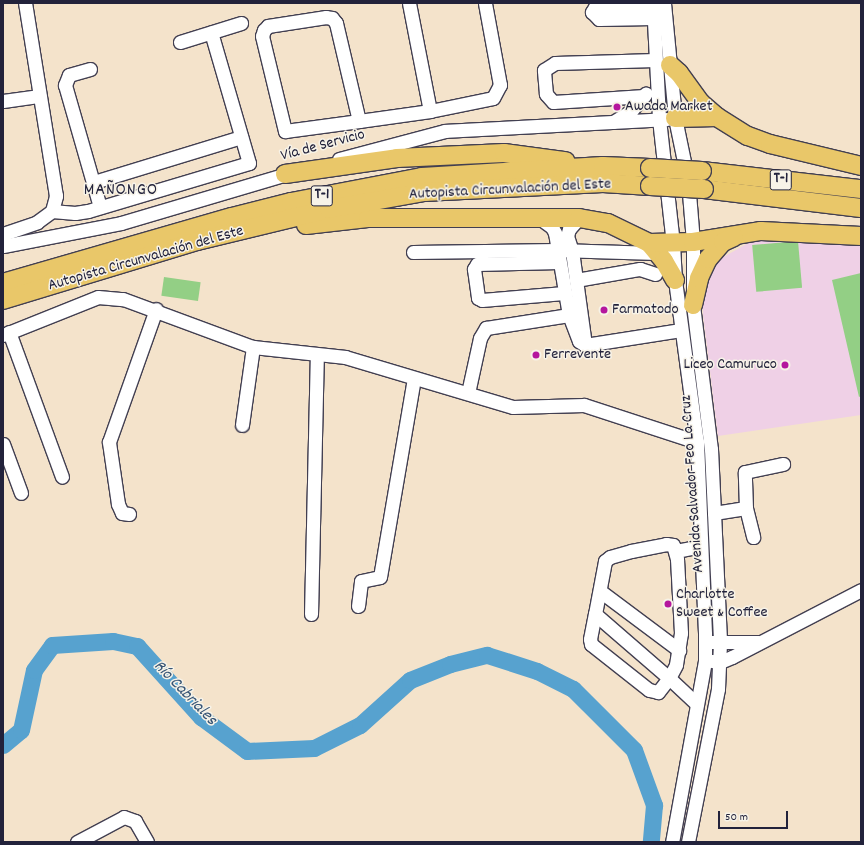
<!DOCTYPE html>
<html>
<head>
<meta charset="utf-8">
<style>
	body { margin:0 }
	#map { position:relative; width:864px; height:845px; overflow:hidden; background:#f4e3cb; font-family:Dekko,sans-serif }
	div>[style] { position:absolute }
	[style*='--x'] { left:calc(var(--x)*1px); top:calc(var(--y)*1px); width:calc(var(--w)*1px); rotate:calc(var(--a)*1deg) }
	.built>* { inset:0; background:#efd0e6 }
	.green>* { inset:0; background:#93cf85; transform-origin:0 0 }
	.river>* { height:17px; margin:-8.5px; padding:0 8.5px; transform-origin:8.5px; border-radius:8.5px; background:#57a2cf }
	.roads { filter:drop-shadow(1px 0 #423f51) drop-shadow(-1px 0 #423f51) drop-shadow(0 1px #423f51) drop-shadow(0 -1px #423f51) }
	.minor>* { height:13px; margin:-6.5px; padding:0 6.5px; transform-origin:6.5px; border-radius:6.5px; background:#fff }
	.highway>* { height:18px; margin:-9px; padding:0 9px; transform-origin:9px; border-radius:9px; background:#e9c769 }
	.bridges { filter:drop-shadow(1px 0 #423f51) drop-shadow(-1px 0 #423f51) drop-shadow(0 1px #423f51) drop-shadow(0 -1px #423f51) }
	.highway-bridge>* { height:18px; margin:-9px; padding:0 9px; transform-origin:9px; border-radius:9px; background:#e9c769 }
	.dots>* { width:11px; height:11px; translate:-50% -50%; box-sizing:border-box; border:2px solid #f7f3e8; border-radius:50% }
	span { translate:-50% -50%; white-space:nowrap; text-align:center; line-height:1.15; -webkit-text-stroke:3px #f7f3e8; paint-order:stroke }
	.shield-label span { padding:1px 3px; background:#f7f3e8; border:1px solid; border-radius:3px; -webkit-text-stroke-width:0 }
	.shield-label { font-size:15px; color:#22223b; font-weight:700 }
	.poi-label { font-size:16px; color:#22223b }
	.left { translate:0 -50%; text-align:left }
	.right { translate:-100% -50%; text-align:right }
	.street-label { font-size:16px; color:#22223b }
	.water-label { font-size:17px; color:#375576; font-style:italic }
	.quarter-label { font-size:18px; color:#22223b; letter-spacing:1px }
	.frame { position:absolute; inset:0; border:4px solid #22223b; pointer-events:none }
	.scale { position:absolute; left:718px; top:811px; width:70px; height:18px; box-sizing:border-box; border:2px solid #22223b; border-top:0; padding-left:5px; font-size:12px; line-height:14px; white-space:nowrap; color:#22223b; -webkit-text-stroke:3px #f7f3e8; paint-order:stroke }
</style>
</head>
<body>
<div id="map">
	<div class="built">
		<i style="clip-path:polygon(759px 237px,861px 242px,861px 415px,718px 436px,703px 314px,703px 298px,707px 280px,718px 260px)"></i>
	</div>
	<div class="green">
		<i style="left:798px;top:241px;width:47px;height:46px;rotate:85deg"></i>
		<i style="clip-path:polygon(861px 273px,861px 396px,859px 397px,832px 280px)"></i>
		<i style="left:164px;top:277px;width:37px;height:19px;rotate:8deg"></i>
	</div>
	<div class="river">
		<i style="--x:3;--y:745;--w:23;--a:-40"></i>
		<i style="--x:21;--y:730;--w:61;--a:-77.8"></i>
		<i style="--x:34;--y:670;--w:31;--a:-54"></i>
		<i style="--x:52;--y:645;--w:61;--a:-3.8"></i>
		<i style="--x:113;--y:641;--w:25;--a:12"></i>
		<i style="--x:137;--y:646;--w:96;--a:48"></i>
		<i style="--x:201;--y:717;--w:57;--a:36.5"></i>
		<i style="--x:247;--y:751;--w:67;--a:-2.6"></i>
		<i style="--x:314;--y:748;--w:51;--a:-26.6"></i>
		<i style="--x:360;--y:725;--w:67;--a:-42"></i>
		<i style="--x:410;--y:680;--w:43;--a:-21.8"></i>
		<i style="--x:450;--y:664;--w:38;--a:-14"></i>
		<i style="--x:487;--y:655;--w:52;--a:17.7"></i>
		<i style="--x:537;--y:671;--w:40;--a:26.6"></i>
		<i style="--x:573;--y:689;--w:86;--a:45"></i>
		<i style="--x:634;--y:750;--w:59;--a:70"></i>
		<i style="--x:654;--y:805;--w:37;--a:95"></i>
	</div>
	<div class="roads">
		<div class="minor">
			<i style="--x:409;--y:3;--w:110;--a:79"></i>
			<i style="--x:653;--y:3;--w:116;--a:87"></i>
			<i style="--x:659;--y:119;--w:125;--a:83.6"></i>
			<i style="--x:673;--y:243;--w:37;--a:87"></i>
			<i style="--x:675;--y:280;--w:163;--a:82.3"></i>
			<i style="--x:697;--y:442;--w:192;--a:87.6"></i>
			<i style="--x:705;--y:634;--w:27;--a:90"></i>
			<i style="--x:705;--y:661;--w:184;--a:100.3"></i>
			<i style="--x:664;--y:3;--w:116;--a:84.5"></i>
			<i style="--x:675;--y:118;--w:64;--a:78.3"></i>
			<i style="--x:688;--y:181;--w:61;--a:85.3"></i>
			<i style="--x:693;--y:242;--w:63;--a:90"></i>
			<i style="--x:693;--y:305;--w:145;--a:82.9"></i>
			<i style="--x:711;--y:449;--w:194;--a:87.3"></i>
			<i style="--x:720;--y:643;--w:46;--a:92.5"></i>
			<i style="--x:718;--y:689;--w:156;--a:101.1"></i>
			<i style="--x:653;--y:9;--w:53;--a:-177.8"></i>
			<i style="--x:600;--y:7;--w:5;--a:180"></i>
			<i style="--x:595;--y:7;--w:6;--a:121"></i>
			<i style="--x:592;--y:12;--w:10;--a:45"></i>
			<i style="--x:599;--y:19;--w:54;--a:-1.1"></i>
			<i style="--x:180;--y:42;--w:64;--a:-17.3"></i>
			<i style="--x:90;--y:69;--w:22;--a:164"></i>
			<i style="--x:69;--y:75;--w:11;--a:112"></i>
			<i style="--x:65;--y:85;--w:127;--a:74"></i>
			<i style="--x:644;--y:96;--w:91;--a:176.2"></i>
			<i style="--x:553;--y:102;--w:11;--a:-131"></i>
			<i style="--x:546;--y:94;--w:24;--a:-95"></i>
			<i style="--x:544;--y:70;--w:13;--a:-32"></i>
			<i style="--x:555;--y:63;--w:100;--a:-1.7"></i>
			<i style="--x:3;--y:101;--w:37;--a:-8"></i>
			<i style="--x:359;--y:121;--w:101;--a:-103.2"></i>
			<i style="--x:336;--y:23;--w:6;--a:-129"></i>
			<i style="--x:332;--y:18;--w:6;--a:-171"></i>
			<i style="--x:326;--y:17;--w:59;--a:171.2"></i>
			<i style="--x:268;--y:26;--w:6;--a:135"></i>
			<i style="--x:264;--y:30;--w:6;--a:108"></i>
			<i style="--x:262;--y:36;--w:98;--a:76.4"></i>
			<i style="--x:285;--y:131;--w:75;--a:-7.7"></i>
			<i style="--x:359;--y:121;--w:72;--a:-8"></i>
			<i style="--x:430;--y:111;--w:64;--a:-11.7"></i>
			<i style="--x:493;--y:98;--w:15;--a:-62"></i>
			<i style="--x:500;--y:85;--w:83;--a:-100.4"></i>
			<i style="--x:613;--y:122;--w:21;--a:-31"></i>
			<i style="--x:631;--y:111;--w:23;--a:-50"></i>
			<i style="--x:339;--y:159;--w:110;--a:-14.8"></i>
			<i style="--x:445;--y:131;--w:222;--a:-3.1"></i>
			<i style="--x:94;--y:182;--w:154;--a:-17"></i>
			<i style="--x:52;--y:211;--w:23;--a:5"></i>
			<i style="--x:75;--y:213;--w:13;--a:-9"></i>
			<i style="--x:88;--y:211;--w:168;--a:-16.6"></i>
			<i style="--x:249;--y:163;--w:136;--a:-106.2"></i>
			<i style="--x:538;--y:217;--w:17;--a:36"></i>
			<i style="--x:552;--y:227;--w:7;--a:63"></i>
			<i style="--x:555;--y:233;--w:83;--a:80.3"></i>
			<i style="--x:569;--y:315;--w:28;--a:69"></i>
			<i style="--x:579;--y:341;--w:7;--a:34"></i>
			<i style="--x:585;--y:345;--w:97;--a:-8.9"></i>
			<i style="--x:579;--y:218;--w:15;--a:132"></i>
			<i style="--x:569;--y:229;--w:7;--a:106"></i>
			<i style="--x:567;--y:236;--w:16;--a:72"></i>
			<i style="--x:572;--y:251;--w:95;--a:82.1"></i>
			<i style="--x:3;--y:234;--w:36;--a:-19"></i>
			<i style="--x:37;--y:222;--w:19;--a:-36"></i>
			<i style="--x:52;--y:211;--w:16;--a:-75"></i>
			<i style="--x:56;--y:196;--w:195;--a:-99.1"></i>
			<i style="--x:3;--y:246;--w:120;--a:-11"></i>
			<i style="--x:121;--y:223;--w:179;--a:-16.5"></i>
			<i style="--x:413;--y:252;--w:144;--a:-0.8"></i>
			<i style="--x:557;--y:250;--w:100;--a:1.7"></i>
			<i style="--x:559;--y:262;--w:82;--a:178.6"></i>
			<i style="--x:477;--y:264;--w:6;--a:121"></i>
			<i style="--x:474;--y:269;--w:29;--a:82"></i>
			<i style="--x:478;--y:298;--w:4;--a:27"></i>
			<i style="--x:482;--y:300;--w:82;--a:-4.9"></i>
			<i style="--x:576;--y:280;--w:65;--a:-9.8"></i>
			<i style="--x:640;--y:269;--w:16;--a:18"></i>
			<i style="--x:9;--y:332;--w:154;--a:69.9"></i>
			<i style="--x:3;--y:335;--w:102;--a:-21.8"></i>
			<i style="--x:98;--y:297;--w:25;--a:5"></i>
			<i style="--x:123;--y:299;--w:139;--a:20.3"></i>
			<i style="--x:253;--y:347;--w:93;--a:6.2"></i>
			<i style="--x:345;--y:357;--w:175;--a:16.6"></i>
			<i style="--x:513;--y:407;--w:71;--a:-1.6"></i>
			<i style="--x:584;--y:405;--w:119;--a:18.1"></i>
			<i style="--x:468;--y:393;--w:56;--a:-77.7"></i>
			<i style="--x:480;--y:338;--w:12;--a:-59"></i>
			<i style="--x:486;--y:328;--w:84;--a:-8.9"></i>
			<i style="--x:242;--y:425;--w:79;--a:-82"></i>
			<i style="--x:3;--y:444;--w:52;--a:69.8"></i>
			<i style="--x:746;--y:508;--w:30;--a:76"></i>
			<i style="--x:714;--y:513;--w:32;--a:-9"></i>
			<i style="--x:746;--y:508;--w:36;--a:-92"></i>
			<i style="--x:745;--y:472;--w:39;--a:-12"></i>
			<i style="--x:129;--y:514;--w:7;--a:-172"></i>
			<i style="--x:122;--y:513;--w:10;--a:-114"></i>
			<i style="--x:118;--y:504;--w:63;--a:-98.3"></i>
			<i style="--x:109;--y:442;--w:141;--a:-70.5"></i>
			<i style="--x:676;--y:551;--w:25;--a:-11"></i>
			<i style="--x:600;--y:591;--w:99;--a:36.8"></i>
			<i style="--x:358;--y:606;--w:25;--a:-83"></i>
			<i style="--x:361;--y:581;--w:19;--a:-12"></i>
			<i style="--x:380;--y:577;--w:201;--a:-80.3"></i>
			<i style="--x:311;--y:614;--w:259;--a:-88.7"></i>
			<i style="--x:595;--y:614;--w:54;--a:-79.3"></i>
			<i style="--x:605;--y:561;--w:6;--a:-39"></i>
			<i style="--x:610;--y:557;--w:22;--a:-16"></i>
			<i style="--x:631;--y:551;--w:36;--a:-11"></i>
			<i style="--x:666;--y:544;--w:7;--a:8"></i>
			<i style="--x:673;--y:545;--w:15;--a:74"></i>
			<i style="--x:677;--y:559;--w:74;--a:86.9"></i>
			<i style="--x:681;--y:633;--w:32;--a:99"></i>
			<i style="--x:676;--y:665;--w:15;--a:118"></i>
			<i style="--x:669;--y:678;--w:18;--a:128"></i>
			<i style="--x:658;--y:692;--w:9;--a:-167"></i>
			<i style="--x:649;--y:690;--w:74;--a:-141.6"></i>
			<i style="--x:591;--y:644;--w:5;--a:-101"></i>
			<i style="--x:590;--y:639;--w:25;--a:-79"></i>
			<i style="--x:595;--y:614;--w:98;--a:40.9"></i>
			<i style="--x:669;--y:678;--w:38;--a:43"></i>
			<i style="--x:712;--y:642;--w:46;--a:0"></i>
			<i style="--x:712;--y:661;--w:8;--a:7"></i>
			<i style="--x:720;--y:662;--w:13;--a:-23"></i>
			<i style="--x:732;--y:657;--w:145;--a:-27.4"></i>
			<i style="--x:77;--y:842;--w:53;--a:-28"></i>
			<i style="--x:124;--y:817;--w:12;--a:20"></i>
			<i style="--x:135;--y:821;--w:24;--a:60"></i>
		</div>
		<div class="highway">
			<i style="--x:670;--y:65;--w:12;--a:42"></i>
			<i style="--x:679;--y:73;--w:37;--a:54"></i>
			<i style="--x:701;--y:103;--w:21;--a:41"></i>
			<i style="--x:717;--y:117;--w:36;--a:32"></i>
			<i style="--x:748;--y:136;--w:23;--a:20"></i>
			<i style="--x:770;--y:144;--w:94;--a:13.6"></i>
			<i style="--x:675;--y:118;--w:42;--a:-1.4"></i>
			<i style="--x:702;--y:171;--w:160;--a:6.5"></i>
			<i style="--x:285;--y:174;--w:113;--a:-8.1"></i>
			<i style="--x:397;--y:158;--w:107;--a:-2.7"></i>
			<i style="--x:504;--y:153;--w:62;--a:7.5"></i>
			<i style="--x:704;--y:189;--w:158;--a:6.9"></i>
			<i style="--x:306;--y:225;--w:62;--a:-6.4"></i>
			<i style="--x:368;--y:218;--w:211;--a:0"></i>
			<i style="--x:579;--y:218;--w:29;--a:10"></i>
			<i style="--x:608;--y:223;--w:46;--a:26"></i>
			<i style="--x:649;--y:243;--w:23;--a:50"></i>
			<i style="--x:664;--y:261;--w:22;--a:60"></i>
			<i style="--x:649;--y:243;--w:44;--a:-1.3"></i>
			<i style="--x:693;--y:242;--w:69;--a:-9.2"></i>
			<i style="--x:761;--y:231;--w:100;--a:2.9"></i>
			<i style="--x:3;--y:283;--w:238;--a:-16.1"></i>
			<i style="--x:232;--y:217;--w:61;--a:-14.3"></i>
			<i style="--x:291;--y:202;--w:133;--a:-10.8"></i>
			<i style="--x:422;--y:177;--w:181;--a:-3.5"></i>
			<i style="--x:603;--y:166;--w:47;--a:2.4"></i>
			<i style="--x:3;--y:300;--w:203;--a:-16.9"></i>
			<i style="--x:197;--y:241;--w:136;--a:-13.6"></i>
			<i style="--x:329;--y:209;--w:97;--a:-10.1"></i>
			<i style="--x:424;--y:192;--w:179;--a:-2.9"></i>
			<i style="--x:603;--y:183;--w:47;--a:3.7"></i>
			<i style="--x:693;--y:305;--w:28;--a:-77"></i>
			<i style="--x:699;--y:278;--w:21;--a:-65"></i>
			<i style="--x:708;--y:259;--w:23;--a:-49"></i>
			<i style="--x:723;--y:242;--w:12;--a:-24"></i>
		</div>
	</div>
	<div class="bridges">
		<div class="highway-bridge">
			<i style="--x:650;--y:168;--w:52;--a:3.3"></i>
			<i style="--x:650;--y:186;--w:54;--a:3.2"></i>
		</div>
	</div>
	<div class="dots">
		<i style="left:617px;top:107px;background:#b5179e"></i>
		<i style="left:604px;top:310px;background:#b5179e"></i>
		<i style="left:536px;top:355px;background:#b5179e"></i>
		<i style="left:785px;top:365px;background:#b5179e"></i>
		<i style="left:668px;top:604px;background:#b5179e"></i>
	</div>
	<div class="shield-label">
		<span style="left:781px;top:180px">T-1</span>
		<span style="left:322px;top:196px">T-1</span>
	</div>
	<div class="poi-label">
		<span class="left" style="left:625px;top:107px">Awada Market</span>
		<span class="left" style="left:612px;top:310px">Farmatodo</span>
		<span class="left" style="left:544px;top:355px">Ferrevente</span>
		<span class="right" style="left:777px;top:365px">Liceo Camuruco</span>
		<span class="left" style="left:676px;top:604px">Charlotte<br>Sweet &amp; Coffee</span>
	</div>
	<div class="street-label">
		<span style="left:323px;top:146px;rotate:-15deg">Vía de Servicio</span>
		<span style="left:510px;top:190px;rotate:-3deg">Autopista Circunvalación del Este</span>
		<span style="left:146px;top:259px;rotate:-16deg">Autopista Circunvalación del Este</span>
		<span style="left:693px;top:484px;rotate:-94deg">Avenida Salvador Feo La Cruz</span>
	</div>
	<div class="water-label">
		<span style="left:184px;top:694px;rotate:46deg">Río Cabriales</span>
	</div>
	<div class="quarter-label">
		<span style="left:121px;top:191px">MAÑONGO</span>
	</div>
	<div class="frame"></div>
	<div class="scale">50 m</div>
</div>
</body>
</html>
